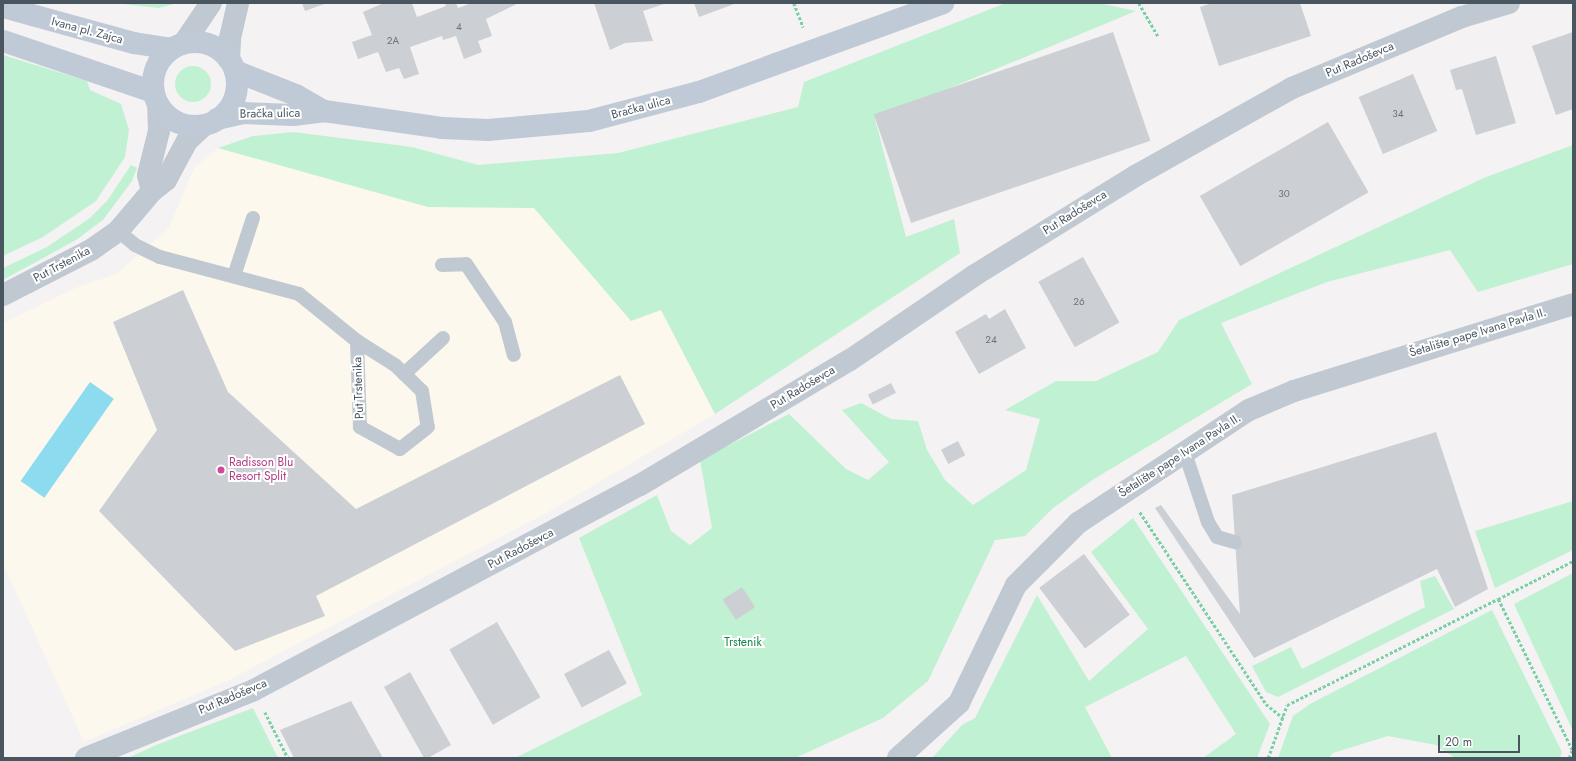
<!DOCTYPE html>
<html>
<head>
<meta charset="utf-8">
<style>
	body { margin:0 }
	#map { position:relative; width:1576px; height:761px; overflow:hidden; background:#f4f2f2; font-family:Jost,sans-serif }
	div>[style] { position:absolute }
	[style*='--x'] { left:calc(var(--x)*1px); top:calc(var(--y)*1px); width:calc(var(--w)*1px); rotate:calc(var(--a)*1deg) }
	.commercial>* { inset:0; background:#fdf8ed }
	.green>* { inset:0; background:#c1f1d3 }
	.round { border-radius:50% }
	.water>* { inset:0; background:#8ddbef; transform-origin:0 0 }
	.building>* { inset:0; background:#cccfd4; transform-origin:0 0 }
	.path>* { height:2.5px; margin-top:-1.25px; transform-origin:0; background:repeating-linear-gradient(90deg,#78d1a4 0 3px,transparent 0 5px) }
	.lane>* { height:14px; margin:-7px; padding:0 7px; transform-origin:7px; border-radius:7px; background:#c0c9d1 }
	.street>* { height:22px; margin:-11px; padding:0 11px; transform-origin:11px; border-radius:11px; background:#c0c9d1 }
	.secondary>* { height:22px; margin:-11px; padding:0 11px; transform-origin:11px; border-radius:11px; background:#c0cad6 }
	.secondary>.ring { margin:-11px; padding:0; box-sizing:content-box; background:none; border:22px solid #c0cad6; border-radius:50% }
	.dots>* { width:11px; height:11px; translate:-50% -50%; box-sizing:border-box; border:2px solid #fff; border-radius:50% }
	span { translate:-50% -50%; white-space:nowrap; text-align:center; line-height:1.15; -webkit-text-stroke:4px #fff; paint-order:stroke }
	.number-label { font-size:10px; color:#6a747d }
	.number-label span { -webkit-text-stroke-width:0 }
	.street-label { font-size:12px; color:#495660 }
	.hotel-label { font-size:12px; color:#b23c85 }
	.left { translate:0 -50%; text-align:left }
	.park-label { font-size:12px; color:#15864d }
	.frame { position:absolute; inset:0; border:4px solid #495660; pointer-events:none }
	.scale { position:absolute; left:1438px; top:735px; width:82px; height:18px; box-sizing:border-box; border:2px solid #495660; border-top:0; padding-left:5px; font-size:12px; line-height:14px; white-space:nowrap; color:#495660; -webkit-text-stroke:3px #fff; paint-order:stroke }
</style>
</head>
<body>
<div id="map">
	<div class="commercial">
		<i style="clip-path:polygon(218px 148px,428px 207px,534px 208px,631px 321px,661px 310px,715px 414px,548px 512px,227px 681px,84px 742px,3px 563px,3px 323px,78px 287px,116px 274px,169px 228px,194px 168px)"></i>
	</div>
	<div class="green">
		<i style="clip-path:polygon(114px 3px,177px 3px,159px 8px)"></i>
		<i style="clip-path:polygon(1006px 3px,1099px 3px,1136px 11px,875px 119px,906px 237px,954px 219px,960px 253px,715px 414px,661px 310px,631px 321px,534px 208px,428px 207px,218px 148px,253px 136px,293px 132px,412px 147px,478px 165px,618px 153px,798px 107px,804px 82px)"></i>
		<i style="clip-path:polygon(3px 55px,87px 81px,90px 90px,121px 104px,129px 130px,125px 157px,96px 201px,43px 237px,3px 256px)"></i>
		<i class="round" style="left:175px;top:66px;width:36px;height:36px"></i>
		<i style="clip-path:polygon(1573px 145px,1573px 264px,1478px 292px,1450px 250px,1327px 282px,1221px 323px,1252px 384px,1094px 479px,1053px 508px,1025px 536px,995px 540px,928px 681px,883px 718px,795px 758px,515px 758px,642px 695px,579px 538px,657px 495px,671px 531px,690px 545px,712px 528px,700px 460px,789px 414px,846px 469px,868px 480px,889px 462px,842px 410px,861px 403px,891px 419px,918px 421px,927px 450px,945px 480px,973px 505px,1026px 470px,1040px 419px,1005px 410px,1056px 381px,1096px 381px,1158px 352px,1179px 320px,1486px 177px)"></i>
		<i style="clip-path:polygon(131px 165px,137px 168px,132px 181px,103px 220px,76px 240px,3px 280px,3px 268px,47px 247px,90px 218px,107px 201px)"></i>
		<i style="clip-path:polygon(1573px 501px,1573px 550px,1495px 588px,1475px 531px)"></i>
		<i style="clip-path:polygon(1133px 518px,1270px 724px,1257px 758px,1203px 758px,1236px 734px,1186px 656px,1085px 707px,1112px 758px,932px 758px,962px 725px,975px 718px,1037px 595px,1089px 681px,1148px 629px,1091px 552px)"></i>
		<i style="clip-path:polygon(1573px 573px,1573px 731px,1514px 604px)"></i>
		<i style="clip-path:polygon(1435px 576px,1454px 609px,1278px 697px,1266px 692px,1252px 666px,1291px 647px,1302px 669px,1425px 607px,1420px 581px)"></i>
		<i style="clip-path:polygon(1492px 610px,1562px 752px,1560px 758px,1455px 758px,1436px 745px,1388px 736px,1333px 753px,1329px 758px,1278px 758px,1293px 716px,1310px 704px)"></i>
		<i style="clip-path:polygon(253px 708px,278px 758px,128px 758px,156px 745px)"></i>
	</div>
	<div class="water">
		<i style="left:90px;top:382px;width:29px;height:121px;rotate:35deg"></i>
	</div>
	<div class="building">
		<i style="clip-path:polygon(302px 3px,327px 3px,305px 11px)"></i>
		<i style="clip-path:polygon(384px 3px,412px 3px,417px 17px,446px 6px,445px 3px,456px 3px,458px 8px,472px 3px,519px 3px,486px 19px,492px 36px,478px 41px,482px 52px,464px 59px,456px 36px,443px 40px,442px 36px,410px 47px,419px 74px,404px 79px,399px 68px,386px 72px,378px 52px,358px 59px,352px 42px,372px 35px,363px 12px)"></i>
		<i style="clip-path:polygon(594px 3px,667px 3px,643px 11px,653px 41px,625px 43px,610px 50px)"></i>
		<i style="clip-path:polygon(694px 3px,737px 3px,699px 17px)"></i>
		<i style="clip-path:polygon(1212px 3px,1300px 3px,1311px 36px,1219px 66px,1200px 7px)"></i>
		<i style="left:1113px;top:32px;width:115px;height:253px;rotate:71deg"></i>
		<i style="clip-path:polygon(1573px 32px,1573px 109px,1556px 115px,1532px 46px)"></i>
		<i style="clip-path:polygon(1496px 56px,1516px 123px,1476px 135px,1462px 89px,1456px 90px,1450px 70px)"></i>
		<i style="left:1413px;top:74px;width:62px;height:59px;rotate:67deg"></i>
		<i style="left:1328px;top:122px;width:81px;height:148px;rotate:60deg"></i>
		<i style="left:1083px;top:257px;width:75px;height:51px;rotate:61deg"></i>
		<i style="clip-path:polygon(183px 290px,228px 392px,356px 509px,620px 375px,645px 424px,316px 596px,325px 616px,235px 651px,99px 511px,157px 430px,113px 322px)"></i>
		<i style="clip-path:polygon(1005px 309px,1026px 348px,979px 374px,955px 332px,986px 314px,989px 319px)"></i>
		<i style="left:891px;top:383px;width:11px;height:26px;rotate:63deg"></i>
		<i style="clip-path:polygon(1436px 432px,1488px 589px,1455px 607px,1437px 569px,1254px 658px,1155px 508px,1161px 505px,1240px 614px,1232px 495px)"></i>
		<i style="left:958px;top:441px;width:16px;height:19px;rotate:63deg"></i>
		<i style="left:1084px;top:554px;width:76px;height:56px;rotate:53deg"></i>
		<i style="left:742px;top:587px;width:24px;height:23px;rotate:57deg"></i>
		<i style="left:497px;top:622px;width:87px;height:55px;rotate:60deg"></i>
		<i style="left:609px;top:650px;width:38px;height:51px;rotate:62deg"></i>
		<i style="clip-path:polygon(410px 672px,451px 745px,428px 758px,424px 758px,384px 687px)"></i>
		<i style="clip-path:polygon(351px 701px,383px 758px,294px 758px,280px 730px)"></i>
	</div>
	<div class="path">
		<i style="--x:794;--y:3;--w:26;--a:69"></i>
		<i style="--x:1139;--y:3;--w:39;--a:60"></i>
		<i style="--x:1140;--y:512;--w:230;--a:56.7"></i>
		<i style="--x:1266;--y:704;--w:22;--a:39"></i>
		<i style="--x:265;--y:712;--w:51;--a:63.4"></i>
		<i style="--x:1268;--y:758;--w:56;--a:-70.3"></i>
		<i style="--x:1287;--y:705;--w:236;--a:-26.7"></i>
		<i style="--x:1569;--y:758;--w:9;--a:-69"></i>
		<i style="--x:1572;--y:750;--w:168;--a:-116.1"></i>
		<i style="--x:1498;--y:599;--w:84;--a:-26.9"></i>
	</div>
	<div class="lane">
		<i style="--x:118;--y:231;--w:22;--a:39"></i>
		<i style="--x:135;--y:245;--w:28;--a:26"></i>
		<i style="--x:160;--y:257;--w:144;--a:14.9"></i>
		<i style="--x:299;--y:294;--w:75;--a:39"></i>
		<i style="--x:357;--y:341;--w:45;--a:32.3"></i>
		<i style="--x:395;--y:365;--w:37;--a:44"></i>
		<i style="--x:422;--y:391;--w:36;--a:81"></i>
		<i style="--x:428;--y:427;--w:36;--a:142"></i>
		<i style="--x:400;--y:449;--w:46;--a:-151.2"></i>
		<i style="--x:360;--y:427;--w:86;--a:-92"></i>
		<i style="--x:442;--y:265;--w:24;--a:-2"></i>
		<i style="--x:466;--y:264;--w:70;--a:56.1"></i>
		<i style="--x:505;--y:322;--w:34;--a:75"></i>
		<i style="--x:234;--y:276;--w:61;--a:-71.9"></i>
		<i style="--x:404;--y:374;--w:53;--a:-42.7"></i>
		<i style="--x:1185;--y:453;--w:73;--a:71.6"></i>
		<i style="--x:1208;--y:522;--w:17;--a:59"></i>
		<i style="--x:1217;--y:537;--w:19;--a:16"></i>
	</div>
	<div class="street">
		<i style="--x:184;--y:43;--w:48;--a:-56"></i>
		<i style="--x:229;--y:60;--w:22;--a:-87"></i>
		<i style="--x:230;--y:38;--w:36;--a:-77"></i>
		<i style="--x:152;--y:191;--w:16;--a:-104"></i>
		<i style="--x:148;--y:175;--w:45;--a:-76"></i>
		<i style="--x:159;--y:131;--w:27;--a:-92"></i>
		<i style="--x:3;--y:295;--w:99;--a:-27.1"></i>
		<i style="--x:91;--y:250;--w:33;--a:-35"></i>
		<i style="--x:118;--y:231;--w:52;--a:-49.6"></i>
		<i style="--x:152;--y:191;--w:18;--a:-38"></i>
		<i style="--x:166;--y:180;--w:44;--a:-61.7"></i>
		<i style="--x:187;--y:141;--w:23;--a:-43"></i>
		<i style="--x:86;--y:758;--w:181;--a:-22"></i>
		<i style="--x:254;--y:690;--w:437;--a:-28"></i>
		<i style="--x:640;--y:485;--w:244;--a:-30.8"></i>
		<i style="--x:850;--y:360;--w:151;--a:-34.2"></i>
		<i style="--x:975;--y:275;--w:190;--a:-31.7"></i>
		<i style="--x:1137;--y:175;--w:178;--a:-29.3"></i>
		<i style="--x:1292;--y:88;--w:184;--a:-22.7"></i>
		<i style="--x:1462;--y:17;--w:49;--a:-16.6"></i>
		<i style="--x:898;--y:758;--w:82;--a:-42"></i>
		<i style="--x:959;--y:703;--w:131;--a:-64.2"></i>
		<i style="--x:1016;--y:585;--w:88;--a:-45"></i>
		<i style="--x:1078;--y:523;--w:205;--a:-33.5"></i>
		<i style="--x:1249;--y:410;--w:49;--a:-22.9"></i>
		<i style="--x:1294;--y:391;--w:292;--a:-17.3"></i>
	</div>
	<div class="secondary">
		<i style="--x:3;--y:7;--w:136;--a:15.4"></i>
		<i style="--x:134;--y:43;--w:38;--a:9"></i>
		<i style="--x:3;--y:41;--w:159;--a:18.7"></i>
		<i class="ring" style="left:153px;top:42px;width:62px;height:62px"></i>
		<i style="--x:235;--y:71;--w:66;--a:21.5"></i>
		<i style="--x:296;--y:95;--w:32;--a:30"></i>
		<i style="--x:217;--y:119;--w:27;--a:-13"></i>
		<i style="--x:243;--y:113;--w:50;--a:2.3"></i>
		<i style="--x:293;--y:115;--w:31;--a:-7"></i>
		<i style="--x:324;--y:111;--w:119;--a:8.2"></i>
		<i style="--x:442;--y:128;--w:46;--a:2.5"></i>
		<i style="--x:488;--y:130;--w:101;--a:-5.1"></i>
		<i style="--x:589;--y:121;--w:114;--a:-14.8"></i>
		<i style="--x:699;--y:92;--w:260;--a:-20"></i>
	</div>
	<div class="dots">
		<i style="left:221px;top:470px;background:#d1479c"></i>
	</div>
	<div class="number-label">
		<span style="left:459px;top:27px">4</span>
		<span style="left:393px;top:41px">2A</span>
		<span style="left:1398px;top:114px">34</span>
		<span style="left:1284px;top:194px">30</span>
		<span style="left:1079px;top:302px">26</span>
		<span style="left:991px;top:340px">24</span>
	</div>
	<div class="street-label">
		<span style="left:87px;top:31px;rotate:15deg">Ivana pl. Zajca</span>
		<span style="left:1360px;top:60px;rotate:-23deg">Put Radoševca</span>
		<span style="left:641px;top:108px;rotate:-15deg">Bračka ulica</span>
		<span style="left:270px;top:114px;rotate:-1deg">Bračka ulica</span>
		<span style="left:1075px;top:213px;rotate:-32deg">Put Radoševca</span>
		<span style="left:62px;top:265px;rotate:-28deg">Put Trstenika</span>
		<span style="left:1478px;top:333px;rotate:-17deg">Šetalište pape Ivana Pavla II.</span>
		<span style="left:359px;top:388px;rotate:-92deg">Put Trstenika</span>
		<span style="left:803px;top:388px;rotate:-31deg">Put Radoševca</span>
		<span style="left:1180px;top:456px;rotate:-33deg">Šetalište pape Ivana Pavla II.</span>
		<span style="left:521px;top:549px;rotate:-28deg">Put Radoševca</span>
		<span style="left:233px;top:697px;rotate:-23deg">Put Radoševca</span>
	</div>
	<div class="hotel-label">
		<span class="left" style="left:229px;top:470px">Radisson Blu<br>Resort Split</span>
	</div>
	<div class="park-label">
		<span style="left:743px;top:643px">Trstenik</span>
	</div>
	<div class="frame"></div>
	<div class="scale">20 m</div>
</div>
</body>
</html>
